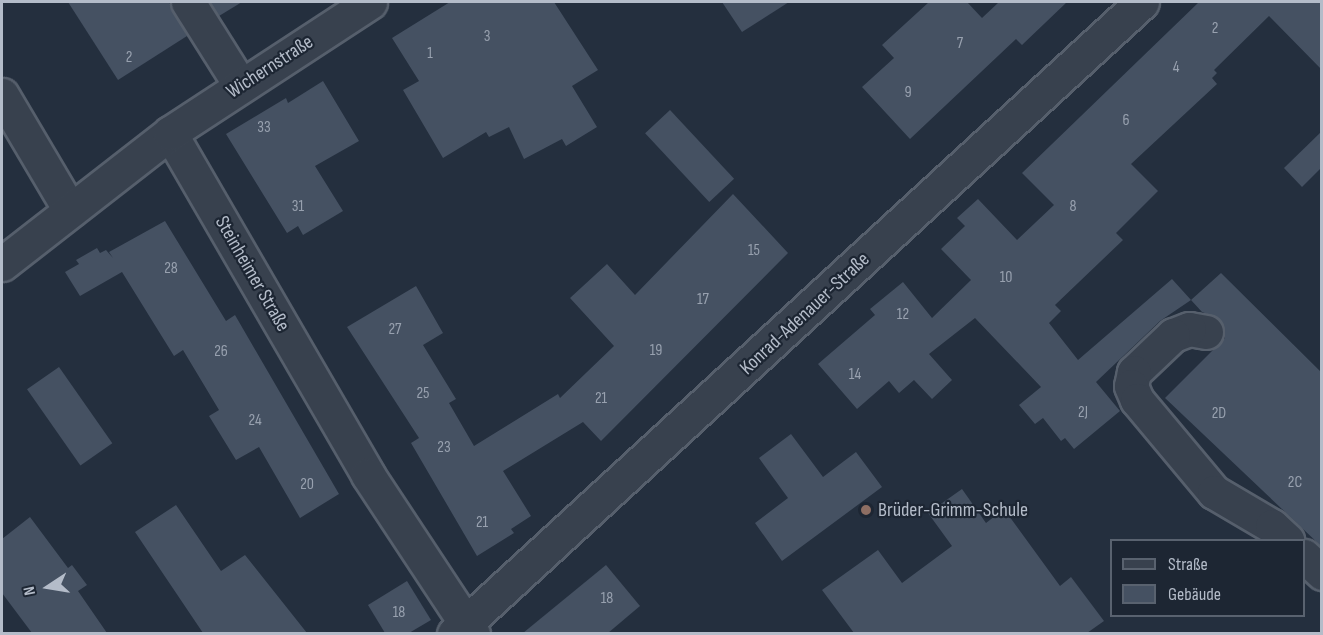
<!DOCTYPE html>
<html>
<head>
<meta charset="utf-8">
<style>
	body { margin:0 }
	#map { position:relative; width:1323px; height:635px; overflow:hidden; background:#242f3e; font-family:"Sofia Sans Condensed",sans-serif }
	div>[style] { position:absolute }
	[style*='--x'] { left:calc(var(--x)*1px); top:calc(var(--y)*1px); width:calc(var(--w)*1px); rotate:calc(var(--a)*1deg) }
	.building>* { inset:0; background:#455162; transform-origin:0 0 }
	.roads { filter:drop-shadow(2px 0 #565f6c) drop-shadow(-2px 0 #565f6c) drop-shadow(0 2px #565f6c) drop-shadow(0 -2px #565f6c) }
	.minor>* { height:33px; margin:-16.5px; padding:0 16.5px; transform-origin:16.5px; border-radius:16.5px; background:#38414e }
	.dots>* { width:16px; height:16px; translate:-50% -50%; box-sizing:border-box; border:3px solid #1d2633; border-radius:50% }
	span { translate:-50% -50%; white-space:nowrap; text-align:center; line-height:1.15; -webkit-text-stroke:4.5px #1d2633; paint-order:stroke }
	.number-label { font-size:16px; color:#98a1af }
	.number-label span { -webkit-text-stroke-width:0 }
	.street-label { font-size:20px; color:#b4bcc9 }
	.poi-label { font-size:20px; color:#b4bcc9 }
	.left { translate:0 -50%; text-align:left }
	.frame { position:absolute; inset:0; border:3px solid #b4bcc9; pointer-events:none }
	.legend { position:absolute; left:1110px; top:539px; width:195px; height:78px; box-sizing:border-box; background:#1d2633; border:2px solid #59626f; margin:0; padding:8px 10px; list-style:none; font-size:18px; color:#b4bcc9 }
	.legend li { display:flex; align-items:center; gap:12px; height:30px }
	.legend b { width:30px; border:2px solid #59626f }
	.north { position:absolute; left:18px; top:557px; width:60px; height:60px; -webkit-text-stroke:4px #1d2633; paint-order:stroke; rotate:258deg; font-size:16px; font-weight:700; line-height:24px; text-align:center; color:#b4bcc9 }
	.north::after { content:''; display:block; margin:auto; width:21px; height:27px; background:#b4bcc9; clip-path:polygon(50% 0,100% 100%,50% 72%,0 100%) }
</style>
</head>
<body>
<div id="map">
	<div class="building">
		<i style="clip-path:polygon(68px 2px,169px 2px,187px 36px,118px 80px)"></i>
		<i style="clip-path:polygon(210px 2px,242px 2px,219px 16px)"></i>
		<i style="clip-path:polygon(450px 2px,554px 2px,598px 70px,572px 86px,597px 127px,566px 146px,562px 139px,524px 159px,509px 127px,489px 137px,486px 132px,443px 158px,403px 90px,419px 81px,392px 38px)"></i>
		<i style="clip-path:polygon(722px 2px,789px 2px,742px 32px)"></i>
		<i style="clip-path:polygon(929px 2px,967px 2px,982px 18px,999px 2px,1067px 2px,1022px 45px,1016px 39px,910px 139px,862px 87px,894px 58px,882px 45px)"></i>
		<i style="clip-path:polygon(1199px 2px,1322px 2px,1322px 70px,1269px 16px,1214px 70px,1217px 73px,1212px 78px,1217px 84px,1131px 164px,1158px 191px,1116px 233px,1123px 240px,1055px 305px,1061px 311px,1049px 323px,1078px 360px,1172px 279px,1191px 300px,1160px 321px,1096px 382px,1120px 411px,1074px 449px,1065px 438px,1061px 441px,1043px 418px,1035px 424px,1019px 405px,1041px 387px,975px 318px,929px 354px,952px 380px,932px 399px,914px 380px,899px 393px,889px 381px,857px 409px,818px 364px,875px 315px,870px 309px,903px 282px,932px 318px,971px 280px,941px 249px,965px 226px,957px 218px,978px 199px,1017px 240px,1054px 205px,1022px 173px)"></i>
		<i style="clip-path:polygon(323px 81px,359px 141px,315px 166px,343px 211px,303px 235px,298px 226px,287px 233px,226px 134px,286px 98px,288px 103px)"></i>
		<i style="left:670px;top:110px;width:94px;height:34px;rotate:47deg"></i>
		<i style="clip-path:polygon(1322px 131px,1322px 167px,1302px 187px,1284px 168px)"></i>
		<i style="clip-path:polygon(733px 194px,788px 253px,601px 441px,583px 422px,503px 471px,531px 516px,511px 529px,514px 533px,477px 556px,411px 443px,419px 438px,347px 327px,416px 286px,443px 333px,423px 345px,456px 399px,449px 403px,474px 446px,558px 394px,560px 398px,614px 346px,570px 298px,607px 264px,635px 295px)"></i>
		<i style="clip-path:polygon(165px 221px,226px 321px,235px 315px,339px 494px,300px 518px,259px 447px,236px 460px,209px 416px,219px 410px,183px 350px,174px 356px,122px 272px,80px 296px,65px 272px,79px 264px,76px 260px,97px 248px,100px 253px,106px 250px,113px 258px,109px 252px)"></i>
		<i style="clip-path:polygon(1221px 273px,1322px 373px,1322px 547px,1165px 398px,1225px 338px,1218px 318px,1202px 312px,1191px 300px)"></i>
		<i style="left:59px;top:367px;width:93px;height:39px;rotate:55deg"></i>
		<i style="clip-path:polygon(791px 434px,823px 477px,856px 452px,882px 487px,782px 561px,755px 523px,788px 498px,759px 458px)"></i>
		<i style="clip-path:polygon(962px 489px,986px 523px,1004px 509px,1060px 586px,1071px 577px,1104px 621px,1087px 633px,854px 633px,822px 590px,878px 550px,902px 583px,952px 546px,928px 513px)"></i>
		<i style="clip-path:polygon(176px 505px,221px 571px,245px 555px,307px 633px,203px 633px,135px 532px)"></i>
		<i style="clip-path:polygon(30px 517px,68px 568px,72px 565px,87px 585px,78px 591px,107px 633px,32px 633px,2px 593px,2px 539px)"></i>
		<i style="clip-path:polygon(606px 565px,640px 606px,608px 633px,523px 633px)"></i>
		<i style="clip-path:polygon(407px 581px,431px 620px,409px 633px,385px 633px,368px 605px)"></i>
	</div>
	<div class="roads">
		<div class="minor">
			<i style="--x:188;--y:2;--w:99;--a:57.8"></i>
			<i style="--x:2;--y:95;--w:134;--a:59.4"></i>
			<i style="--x:170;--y:133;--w:395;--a:59.9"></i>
			<i style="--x:368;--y:475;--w:191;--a:56.6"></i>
			<i style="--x:2;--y:264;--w:213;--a:-37.9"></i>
			<i style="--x:170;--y:133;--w:239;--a:-33.2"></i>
			<i style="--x:1206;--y:332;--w:17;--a:-170"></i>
			<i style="--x:1189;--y:329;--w:17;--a:159"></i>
			<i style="--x:1173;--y:335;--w:54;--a:136.5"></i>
			<i style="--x:1134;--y:372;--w:14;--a:102"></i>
			<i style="--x:1131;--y:386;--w:15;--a:67"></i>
			<i style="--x:1137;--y:400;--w:120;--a:50.1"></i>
			<i style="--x:1214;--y:492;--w:67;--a:30.4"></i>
			<i style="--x:1272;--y:526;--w:21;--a:43"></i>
			<i style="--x:1304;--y:556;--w:25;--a:43"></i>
			<i style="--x:454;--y:634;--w:934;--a:-42.57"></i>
		</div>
	</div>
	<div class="dots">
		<i style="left:866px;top:510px;background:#8d6e63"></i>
	</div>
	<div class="number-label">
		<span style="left:1215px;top:29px">2</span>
		<span style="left:487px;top:37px">3</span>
		<span style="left:960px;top:44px">7</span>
		<span style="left:430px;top:54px">1</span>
		<span style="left:129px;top:58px">2</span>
		<span style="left:1176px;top:68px">4</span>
		<span style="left:908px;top:93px">9</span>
		<span style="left:1126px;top:121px">6</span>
		<span style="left:264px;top:128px">33</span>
		<span style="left:298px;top:207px">31</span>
		<span style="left:1073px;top:207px">8</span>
		<span style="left:754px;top:251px">15</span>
		<span style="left:171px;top:269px">28</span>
		<span style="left:1006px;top:278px">10</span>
		<span style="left:703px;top:300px">17</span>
		<span style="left:903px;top:315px">12</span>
		<span style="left:395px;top:330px">27</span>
		<span style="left:656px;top:351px">19</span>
		<span style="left:221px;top:352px">26</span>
		<span style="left:855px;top:375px">14</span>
		<span style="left:423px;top:394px">25</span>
		<span style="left:601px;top:399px">21</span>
		<span style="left:1083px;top:413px">2J</span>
		<span style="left:1219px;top:414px">2D</span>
		<span style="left:255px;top:421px">24</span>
		<span style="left:444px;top:448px">23</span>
		<span style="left:1295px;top:483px">2C</span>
		<span style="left:307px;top:485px">20</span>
		<span style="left:482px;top:523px">21</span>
		<span style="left:607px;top:599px">18</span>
		<span style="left:399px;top:613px">18</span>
	</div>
	<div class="street-label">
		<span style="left:270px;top:67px;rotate:-33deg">Wichernstraße</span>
		<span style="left:252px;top:274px;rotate:60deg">Steinheimer Straße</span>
		<span style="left:805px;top:314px;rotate:-43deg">Konrad-Adenauer-Straße</span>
	</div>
	<div class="poi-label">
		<span class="left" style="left:878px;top:510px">Brüder-Grimm-Schule</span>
	</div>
	<div class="frame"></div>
	<ul class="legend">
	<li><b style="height:8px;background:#38414e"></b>Straße</li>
	<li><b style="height:16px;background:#455162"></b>Gebäude</li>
	</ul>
	<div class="north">N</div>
</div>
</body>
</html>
